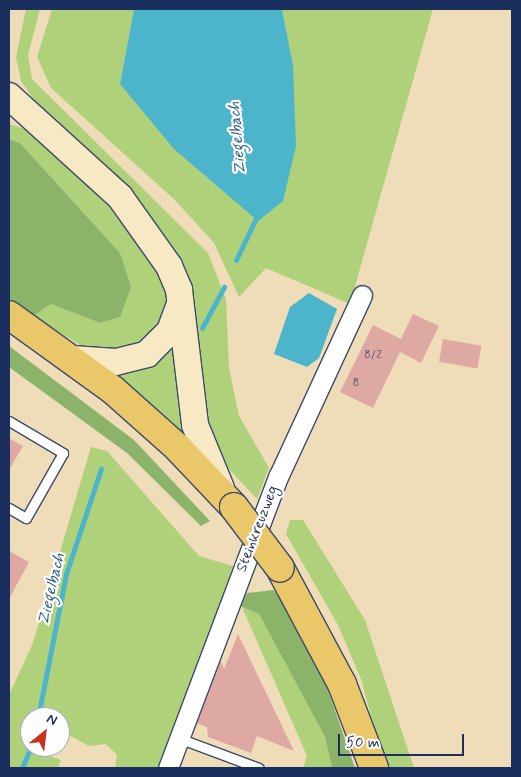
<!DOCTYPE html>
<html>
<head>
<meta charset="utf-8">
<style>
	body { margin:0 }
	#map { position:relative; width:521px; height:777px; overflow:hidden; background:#efdcb9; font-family:Mynerve,sans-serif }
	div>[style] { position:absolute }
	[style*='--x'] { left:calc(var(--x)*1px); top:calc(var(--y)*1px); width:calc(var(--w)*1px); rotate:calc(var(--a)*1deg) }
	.green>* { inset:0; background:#afd17a }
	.forest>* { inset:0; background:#8bb36a }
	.water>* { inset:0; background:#4db5cb }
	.stream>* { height:5px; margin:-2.5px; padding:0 2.5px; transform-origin:2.5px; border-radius:2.5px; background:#4db5cb }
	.building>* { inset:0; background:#dfa9a3; transform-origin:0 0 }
	.roads { filter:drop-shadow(1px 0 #3b496c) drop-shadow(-1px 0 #3b496c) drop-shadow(0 1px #3b496c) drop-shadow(0 -1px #3b496c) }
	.lane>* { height:9px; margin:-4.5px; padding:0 4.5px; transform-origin:4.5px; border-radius:4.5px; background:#fff }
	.street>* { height:19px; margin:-9.5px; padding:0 9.5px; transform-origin:9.5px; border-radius:9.5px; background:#fff }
	.secondary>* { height:26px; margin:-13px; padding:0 13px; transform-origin:13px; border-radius:13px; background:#f7e9c3 }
	.primary>* { height:28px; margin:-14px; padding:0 14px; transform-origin:14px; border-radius:14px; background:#eac769 }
	.bridges { filter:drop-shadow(1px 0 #3b496c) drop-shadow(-1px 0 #3b496c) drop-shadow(0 1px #3b496c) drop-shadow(0 -1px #3b496c) }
	.primary-bridge>* { height:28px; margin:-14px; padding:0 14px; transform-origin:14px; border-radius:14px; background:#eac769 }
	span { translate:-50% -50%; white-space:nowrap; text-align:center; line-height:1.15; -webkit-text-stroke:4.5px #fff; paint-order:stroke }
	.number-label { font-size:12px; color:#4c4e6f }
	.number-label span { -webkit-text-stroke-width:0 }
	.street-label { font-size:15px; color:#1b2f5e }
	.water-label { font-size:16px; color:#2c5e84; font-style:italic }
	.frame { position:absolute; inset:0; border:10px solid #1b2f5e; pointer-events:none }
	.north { position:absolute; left:20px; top:707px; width:50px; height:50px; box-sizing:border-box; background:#fff; border:1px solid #a4acbf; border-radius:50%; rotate:29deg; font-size:14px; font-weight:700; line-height:20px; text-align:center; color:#1b2f5e }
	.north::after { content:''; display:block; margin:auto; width:18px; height:22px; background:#c8321e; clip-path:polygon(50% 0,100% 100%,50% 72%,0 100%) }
	.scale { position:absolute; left:338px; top:734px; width:126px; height:22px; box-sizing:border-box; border:2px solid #1b2f5e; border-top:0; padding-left:6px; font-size:15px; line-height:18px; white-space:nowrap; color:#1b2f5e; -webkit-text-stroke:4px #fff; paint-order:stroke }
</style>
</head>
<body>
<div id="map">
	<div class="green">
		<i style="clip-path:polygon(26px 9px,40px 9px,28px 55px,32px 79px,208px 253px,226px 299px,229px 368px,239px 416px,269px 468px,257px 499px,228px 468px,208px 429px,194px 295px,166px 238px,87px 148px,41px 109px,21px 81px,16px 57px)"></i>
		<i style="clip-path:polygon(52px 9px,134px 9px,120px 84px,293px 65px,282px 9px,433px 9px,350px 304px,266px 268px,239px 297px,214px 243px,175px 200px,51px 88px,37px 57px)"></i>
		<i style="clip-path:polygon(9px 124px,29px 130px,95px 185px,153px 257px,166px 289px,166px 314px,139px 350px,85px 348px,33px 316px,51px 304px,100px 323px,120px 317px,120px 253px,20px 143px,9px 139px)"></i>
		<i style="clip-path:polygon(179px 326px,195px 447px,102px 370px)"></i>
		<i style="clip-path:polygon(91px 447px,107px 451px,199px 556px,236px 567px,158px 768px,115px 768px,117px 755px,106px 744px,89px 746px,65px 733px,60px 738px,60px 717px,30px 717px,30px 747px,50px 747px,50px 756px,61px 760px,58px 768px,9px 768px,9px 695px,33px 643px)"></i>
		<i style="clip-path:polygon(290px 520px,303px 520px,365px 620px,414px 768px,385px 768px,361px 679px,338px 625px,286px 534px)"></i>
		<i style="clip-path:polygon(242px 607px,259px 614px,325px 737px,332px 768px,303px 768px,307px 756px)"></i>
	</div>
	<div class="forest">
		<i style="clip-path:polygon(9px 139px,20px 143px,120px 253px,131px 287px,120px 317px,100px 323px,51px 304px,33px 316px,9px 299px)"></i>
		<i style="clip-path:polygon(9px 346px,134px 440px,210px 521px,201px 526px,127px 453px,9px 367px)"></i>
		<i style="clip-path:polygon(274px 590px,317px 659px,355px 768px,332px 768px,325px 737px,259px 614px,240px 606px,247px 593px)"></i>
	</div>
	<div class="water">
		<i style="clip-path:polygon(134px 9px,282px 9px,293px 65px,296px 146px,283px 201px,258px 221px,174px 149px,120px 84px)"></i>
		<i style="clip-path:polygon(309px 293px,337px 309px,319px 358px,307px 367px,274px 354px,290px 307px)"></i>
	</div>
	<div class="stream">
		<i style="--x:236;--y:260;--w:49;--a:-64.5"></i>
		<i style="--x:202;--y:328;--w:47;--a:-61.8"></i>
		<i style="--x:38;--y:717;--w:146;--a:-78.9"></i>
		<i style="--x:66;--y:574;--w:111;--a:-71.6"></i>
		<i style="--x:22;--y:768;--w:23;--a:-67"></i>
	</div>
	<div class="building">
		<i style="clip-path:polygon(413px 314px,439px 326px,421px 363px,400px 352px,373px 408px,340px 392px,373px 325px,401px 339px)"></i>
		<i style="left:443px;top:339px;width:39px;height:23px;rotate:10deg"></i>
		<i style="clip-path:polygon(9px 438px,23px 446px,9px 470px)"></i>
		<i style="clip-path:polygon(9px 551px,29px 562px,9px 599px)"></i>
		<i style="clip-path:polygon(238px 634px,294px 751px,257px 736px,251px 753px,208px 737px,207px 727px,196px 723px,221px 661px,224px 669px)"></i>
	</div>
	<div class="roads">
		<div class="lane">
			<i style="--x:9;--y:421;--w:63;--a:30.7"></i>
			<i style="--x:63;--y:453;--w:75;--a:119.6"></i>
			<i style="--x:26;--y:518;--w:20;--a:-150"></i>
			<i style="--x:181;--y:739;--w:83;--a:20.4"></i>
		</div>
		<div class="street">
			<i style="--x:168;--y:768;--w:313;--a:-69.3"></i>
			<i style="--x:279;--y:475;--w:198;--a:-65.2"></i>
		</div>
		<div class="secondary">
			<i style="--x:9;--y:96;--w:150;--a:42.3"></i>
			<i style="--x:120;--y:197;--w:85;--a:54.6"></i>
			<i style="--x:169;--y:266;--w:26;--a:67"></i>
			<i style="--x:179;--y:290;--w:136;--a:83.2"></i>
			<i style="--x:195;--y:425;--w:68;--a:67.6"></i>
			<i style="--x:72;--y:359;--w:44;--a:3.9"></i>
			<i style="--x:116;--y:362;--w:32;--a:-14"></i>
			<i style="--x:147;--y:354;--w:33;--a:-45"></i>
			<i style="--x:170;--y:331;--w:27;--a:-70"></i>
		</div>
		<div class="primary">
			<i style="--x:9;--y:315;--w:128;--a:35.8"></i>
			<i style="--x:113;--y:390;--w:87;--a:41.7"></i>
			<i style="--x:178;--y:448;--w:81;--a:46.5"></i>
			<i style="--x:280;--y:568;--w:132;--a:61.9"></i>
			<i style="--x:342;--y:684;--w:90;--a:69.1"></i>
		</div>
	</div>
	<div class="bridges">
		<div class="primary-bridge">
			<i style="--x:234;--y:507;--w:76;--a:53"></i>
		</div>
	</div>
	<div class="number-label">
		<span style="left:373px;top:356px">8/2</span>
		<span style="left:356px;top:384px">8</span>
	</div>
	<div class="street-label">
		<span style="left:258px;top:529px;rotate:-69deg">Steinkreuzweg</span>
	</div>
	<div class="water-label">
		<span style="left:238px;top:138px;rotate:-95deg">Ziegelbach</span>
		<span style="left:52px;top:589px;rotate:-77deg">Ziegelbach</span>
	</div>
	<div class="frame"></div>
	<div class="north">N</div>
	<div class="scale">50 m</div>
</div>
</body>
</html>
